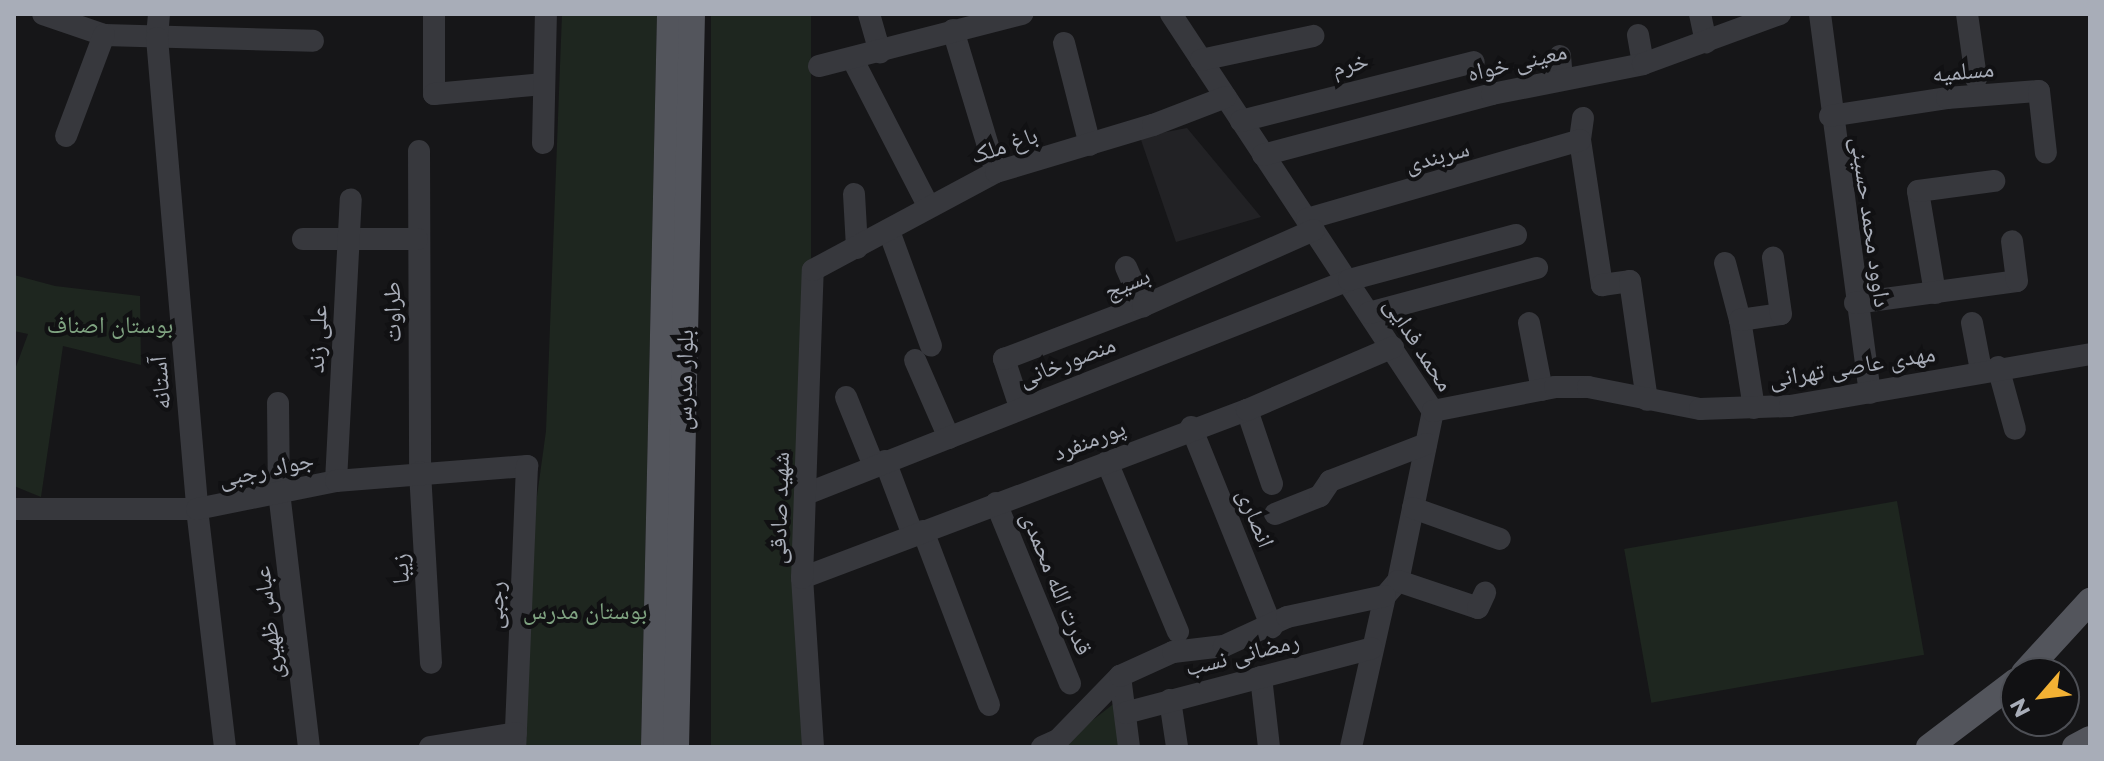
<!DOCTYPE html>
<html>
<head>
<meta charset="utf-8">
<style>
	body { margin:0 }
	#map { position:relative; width:2104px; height:761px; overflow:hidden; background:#161618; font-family:Montserrat,"Noto Naskh Arabic",sans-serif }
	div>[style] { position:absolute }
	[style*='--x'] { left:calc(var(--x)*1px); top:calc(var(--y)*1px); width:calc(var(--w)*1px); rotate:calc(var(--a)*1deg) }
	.built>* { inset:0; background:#222225 }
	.green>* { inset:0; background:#1e261f; transform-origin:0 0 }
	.minor>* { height:22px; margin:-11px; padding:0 11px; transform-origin:11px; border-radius:11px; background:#37383d }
	.major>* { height:26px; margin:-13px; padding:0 13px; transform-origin:13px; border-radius:13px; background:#53555c }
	span { translate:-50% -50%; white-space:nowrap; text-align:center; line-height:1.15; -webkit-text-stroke:8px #111113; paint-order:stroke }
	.street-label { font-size:24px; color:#a8adb8 }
	.park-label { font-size:24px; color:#7fa381 }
	.frame { position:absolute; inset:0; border:16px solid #a8adb8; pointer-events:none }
	.north { position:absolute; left:2000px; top:657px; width:80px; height:80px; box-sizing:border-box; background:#111113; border:2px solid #4d4f55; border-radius:50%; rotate:242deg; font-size:22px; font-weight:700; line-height:32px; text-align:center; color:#a8adb8 }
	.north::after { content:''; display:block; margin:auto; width:28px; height:36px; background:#f2b134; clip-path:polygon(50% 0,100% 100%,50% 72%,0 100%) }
</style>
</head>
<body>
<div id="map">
	<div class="built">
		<i style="clip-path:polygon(1187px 128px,1261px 217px,1176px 242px,1140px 137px)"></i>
	</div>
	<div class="green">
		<i style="clip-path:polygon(562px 14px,657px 14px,641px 747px,521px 747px,529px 554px,546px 431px)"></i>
		<i style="left:711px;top:14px;width:100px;height:733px"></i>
		<i style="clip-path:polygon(14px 275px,55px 286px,140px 296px,141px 365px,63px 346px,41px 497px,14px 486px,14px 372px,28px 334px,14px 331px)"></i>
		<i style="left:1897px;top:501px;width:156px;height:277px;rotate:80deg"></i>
		<i style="clip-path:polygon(1116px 702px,1122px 747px,1058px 747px)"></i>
	</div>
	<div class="minor">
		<i style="--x:43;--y:14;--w:65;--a:19"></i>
		<i style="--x:104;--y:35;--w:209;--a:1.6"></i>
		<i style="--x:159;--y:14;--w:24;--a:95"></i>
		<i style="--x:157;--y:38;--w:473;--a:85.1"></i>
		<i style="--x:197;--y:509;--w:240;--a:83.3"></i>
		<i style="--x:434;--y:14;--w:80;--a:90"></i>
		<i style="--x:434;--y:94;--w:110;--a:-5.2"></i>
		<i style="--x:869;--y:14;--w:40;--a:74"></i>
		<i style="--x:1171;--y:14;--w:476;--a:56.6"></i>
		<i style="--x:1433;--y:411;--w:174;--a:101.6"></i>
		<i style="--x:1398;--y:581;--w:20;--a:131"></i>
		<i style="--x:1385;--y:596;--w:155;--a:102.7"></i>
		<i style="--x:1700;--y:14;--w:29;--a:78"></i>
		<i style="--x:1820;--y:14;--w:382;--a:82.5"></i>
		<i style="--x:1967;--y:14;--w:65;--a:82"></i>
		<i style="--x:953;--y:30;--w:148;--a:73.2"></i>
		<i style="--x:1638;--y:35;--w:29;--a:80"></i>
		<i style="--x:1064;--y:43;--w:105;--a:75.7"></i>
		<i style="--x:1560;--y:56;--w:21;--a:85"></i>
		<i style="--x:853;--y:60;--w:163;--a:62.7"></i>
		<i style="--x:1201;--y:60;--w:115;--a:-12.1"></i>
		<i style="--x:819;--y:66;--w:210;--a:-14.4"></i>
		<i style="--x:1830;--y:116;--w:118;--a:-8.7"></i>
		<i style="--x:1947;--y:98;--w:92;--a:-4.4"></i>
		<i style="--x:2039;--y:91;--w:62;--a:83.6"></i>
		<i style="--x:1583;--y:118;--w:22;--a:98"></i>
		<i style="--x:1580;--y:140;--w:147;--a:81.4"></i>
		<i style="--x:1602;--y:285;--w:28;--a:-8"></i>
		<i style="--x:1630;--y:281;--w:120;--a:81.9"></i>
		<i style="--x:1241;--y:121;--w:240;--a:-14.2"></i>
		<i style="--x:66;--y:136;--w:108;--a:-69.4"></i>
		<i style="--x:543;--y:143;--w:129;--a:-88.7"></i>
		<i style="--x:419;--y:151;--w:321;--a:89.8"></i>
		<i style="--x:420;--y:472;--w:191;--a:86.7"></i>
		<i style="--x:1263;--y:155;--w:237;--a:-14.9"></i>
		<i style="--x:1492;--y:94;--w:154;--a:-11.2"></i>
		<i style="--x:1643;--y:64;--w:146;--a:-20.1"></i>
		<i style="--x:854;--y:194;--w:54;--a:86.8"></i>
		<i style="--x:1307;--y:219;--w:284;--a:-16.1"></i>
		<i style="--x:889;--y:231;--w:122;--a:69.9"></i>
		<i style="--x:303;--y:239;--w:114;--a:0"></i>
		<i style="--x:1725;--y:263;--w:59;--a:75.3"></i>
		<i style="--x:1126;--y:267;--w:43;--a:66.4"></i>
		<i style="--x:1935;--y:293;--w:103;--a:-99.5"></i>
		<i style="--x:1918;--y:191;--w:77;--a:-7.5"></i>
		<i style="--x:1855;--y:303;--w:163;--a:-7.7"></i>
		<i style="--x:2017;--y:281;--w:40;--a:-97.1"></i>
		<i style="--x:1369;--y:313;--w:174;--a:-15"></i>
		<i style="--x:1529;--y:323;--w:68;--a:79"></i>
		<i style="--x:1972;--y:323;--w:48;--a:79.2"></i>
		<i style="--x:915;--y:360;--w:85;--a:66.4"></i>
		<i style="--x:1998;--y:367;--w:64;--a:74.7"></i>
		<i style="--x:846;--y:397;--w:74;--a:67.9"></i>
		<i style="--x:278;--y:403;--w:89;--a:89.4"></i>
		<i style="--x:279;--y:492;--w:257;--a:83.3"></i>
		<i style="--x:1020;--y:407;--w:51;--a:-108.4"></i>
		<i style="--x:1004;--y:359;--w:149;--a:-20.9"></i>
		<i style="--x:1143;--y:306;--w:187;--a:-24"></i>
		<i style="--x:1754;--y:408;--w:89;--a:-99"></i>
		<i style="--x:1740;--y:320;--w:41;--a:-8.3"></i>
		<i style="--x:1781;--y:314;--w:57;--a:-98.1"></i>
		<i style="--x:1247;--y:410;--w:78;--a:71.3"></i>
		<i style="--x:1433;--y:411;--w:124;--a:-11.1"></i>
		<i style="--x:1555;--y:387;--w:33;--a:0"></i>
		<i style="--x:1588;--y:387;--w:114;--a:11.1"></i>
		<i style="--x:1700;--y:409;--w:90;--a:-1.9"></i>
		<i style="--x:1790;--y:406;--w:304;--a:-9.8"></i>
		<i style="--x:1191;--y:427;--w:216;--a:68"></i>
		<i style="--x:885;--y:461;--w:79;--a:69.3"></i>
		<i style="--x:1107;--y:462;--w:184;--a:67.3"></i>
		<i style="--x:336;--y:481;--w:282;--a:-87"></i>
		<i style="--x:806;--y:494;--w:584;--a:-21.51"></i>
		<i style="--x:1349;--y:280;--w:173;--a:-15.1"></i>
		<i style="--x:996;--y:503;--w:195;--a:67.7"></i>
		<i style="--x:1413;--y:508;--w:92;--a:19.6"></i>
		<i style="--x:14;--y:509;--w:183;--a:0"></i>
		<i style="--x:197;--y:509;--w:142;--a:-11.4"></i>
		<i style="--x:336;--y:481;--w:192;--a:-4.5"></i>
		<i style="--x:527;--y:466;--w:281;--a:92.4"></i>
		<i style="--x:1275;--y:514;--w:48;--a:-21.8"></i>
		<i style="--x:1320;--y:496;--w:18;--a:-56"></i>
		<i style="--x:1330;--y:481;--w:103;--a:-21.1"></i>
		<i style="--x:923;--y:531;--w:186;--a:69.2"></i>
		<i style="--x:802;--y:578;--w:476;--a:-20.7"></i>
		<i style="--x:1247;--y:410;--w:159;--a:-23.3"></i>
		<i style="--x:1398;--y:581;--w:84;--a:18.6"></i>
		<i style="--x:1478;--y:608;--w:17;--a:-65"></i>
		<i style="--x:1120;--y:676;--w:72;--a:82.8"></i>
		<i style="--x:1261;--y:677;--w:70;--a:83.5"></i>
		<i style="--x:1170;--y:700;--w:48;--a:81.5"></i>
		<i style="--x:1125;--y:713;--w:255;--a:-14.7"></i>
		<i style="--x:430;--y:747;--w:87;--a:-9.2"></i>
		<i style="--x:813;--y:747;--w:169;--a:-93.7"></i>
		<i style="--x:802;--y:578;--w:308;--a:-88"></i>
		<i style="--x:813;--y:270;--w:208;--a:-28.2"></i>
		<i style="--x:996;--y:172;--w:164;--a:-16.7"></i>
		<i style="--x:1153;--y:125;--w:78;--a:-21"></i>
		<i style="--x:1042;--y:747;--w:17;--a:-24"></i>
		<i style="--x:1058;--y:740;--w:89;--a:-45.9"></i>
		<i style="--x:1120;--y:676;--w:58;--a:-24.4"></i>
		<i style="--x:1173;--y:652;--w:51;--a:-6.7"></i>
		<i style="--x:1224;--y:646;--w:69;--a:-24.7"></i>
		<i style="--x:1287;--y:617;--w:100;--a:-12.1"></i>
	</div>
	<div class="major">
		<i style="--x:2024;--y:673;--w:98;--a:-47.5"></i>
		<i style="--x:654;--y:747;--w:733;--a:-88.75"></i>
		<i style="--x:676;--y:747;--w:733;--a:-88.75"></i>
		<i style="--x:1929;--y:747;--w:109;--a:-37.2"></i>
		<i style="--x:2075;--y:747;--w:17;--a:-28"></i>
	</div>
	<div class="street-label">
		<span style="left:1517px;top:62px;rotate:-13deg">معینی خواه</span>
		<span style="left:1350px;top:64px;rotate:-14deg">خرم</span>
		<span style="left:1963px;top:71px;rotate:-5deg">مسلمیه</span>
		<span style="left:1004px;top:145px;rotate:-19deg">باغ ملک</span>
		<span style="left:1437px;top:156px;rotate:-15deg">سربندی</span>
		<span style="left:1871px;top:222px;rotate:82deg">داوود محمد حسینی</span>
		<span style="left:1127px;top:283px;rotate:-22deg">بسیج</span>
		<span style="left:392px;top:312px;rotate:-91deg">طراوت</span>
		<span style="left:317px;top:339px;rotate:-87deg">علی زند</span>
		<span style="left:1419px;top:344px;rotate:57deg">محمد فدایی</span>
		<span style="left:1067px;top:361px;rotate:-21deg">منصورخانی</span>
		<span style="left:1852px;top:366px;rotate:-9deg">مهدی عاصی تهرانی</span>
		<span style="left:684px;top:380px;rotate:-89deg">بلوار مدرس</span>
		<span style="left:160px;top:383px;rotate:-95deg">آستانه</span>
		<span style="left:1089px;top:440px;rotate:-21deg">پورمنفرد</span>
		<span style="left:266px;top:469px;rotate:-12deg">جواد رجبی</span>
		<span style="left:779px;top:508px;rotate:-88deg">شهید صادقی</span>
		<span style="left:1256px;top:518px;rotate:68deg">انصاری</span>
		<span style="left:400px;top:569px;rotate:-93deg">زیبا</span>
		<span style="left:1057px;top:583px;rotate:68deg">قدرت الله محمدی</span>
		<span style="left:495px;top:605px;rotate:-87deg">رجبی</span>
		<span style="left:268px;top:623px;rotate:-97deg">عباس ظهیری</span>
		<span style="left:1242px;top:654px;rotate:-14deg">رمضانی نسب</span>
	</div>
	<div class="park-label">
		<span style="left:110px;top:325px">بوستان اصناف</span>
		<span style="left:585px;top:611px">بوستان مدرس</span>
	</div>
	<div class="frame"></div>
	<div class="north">N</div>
</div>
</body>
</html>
